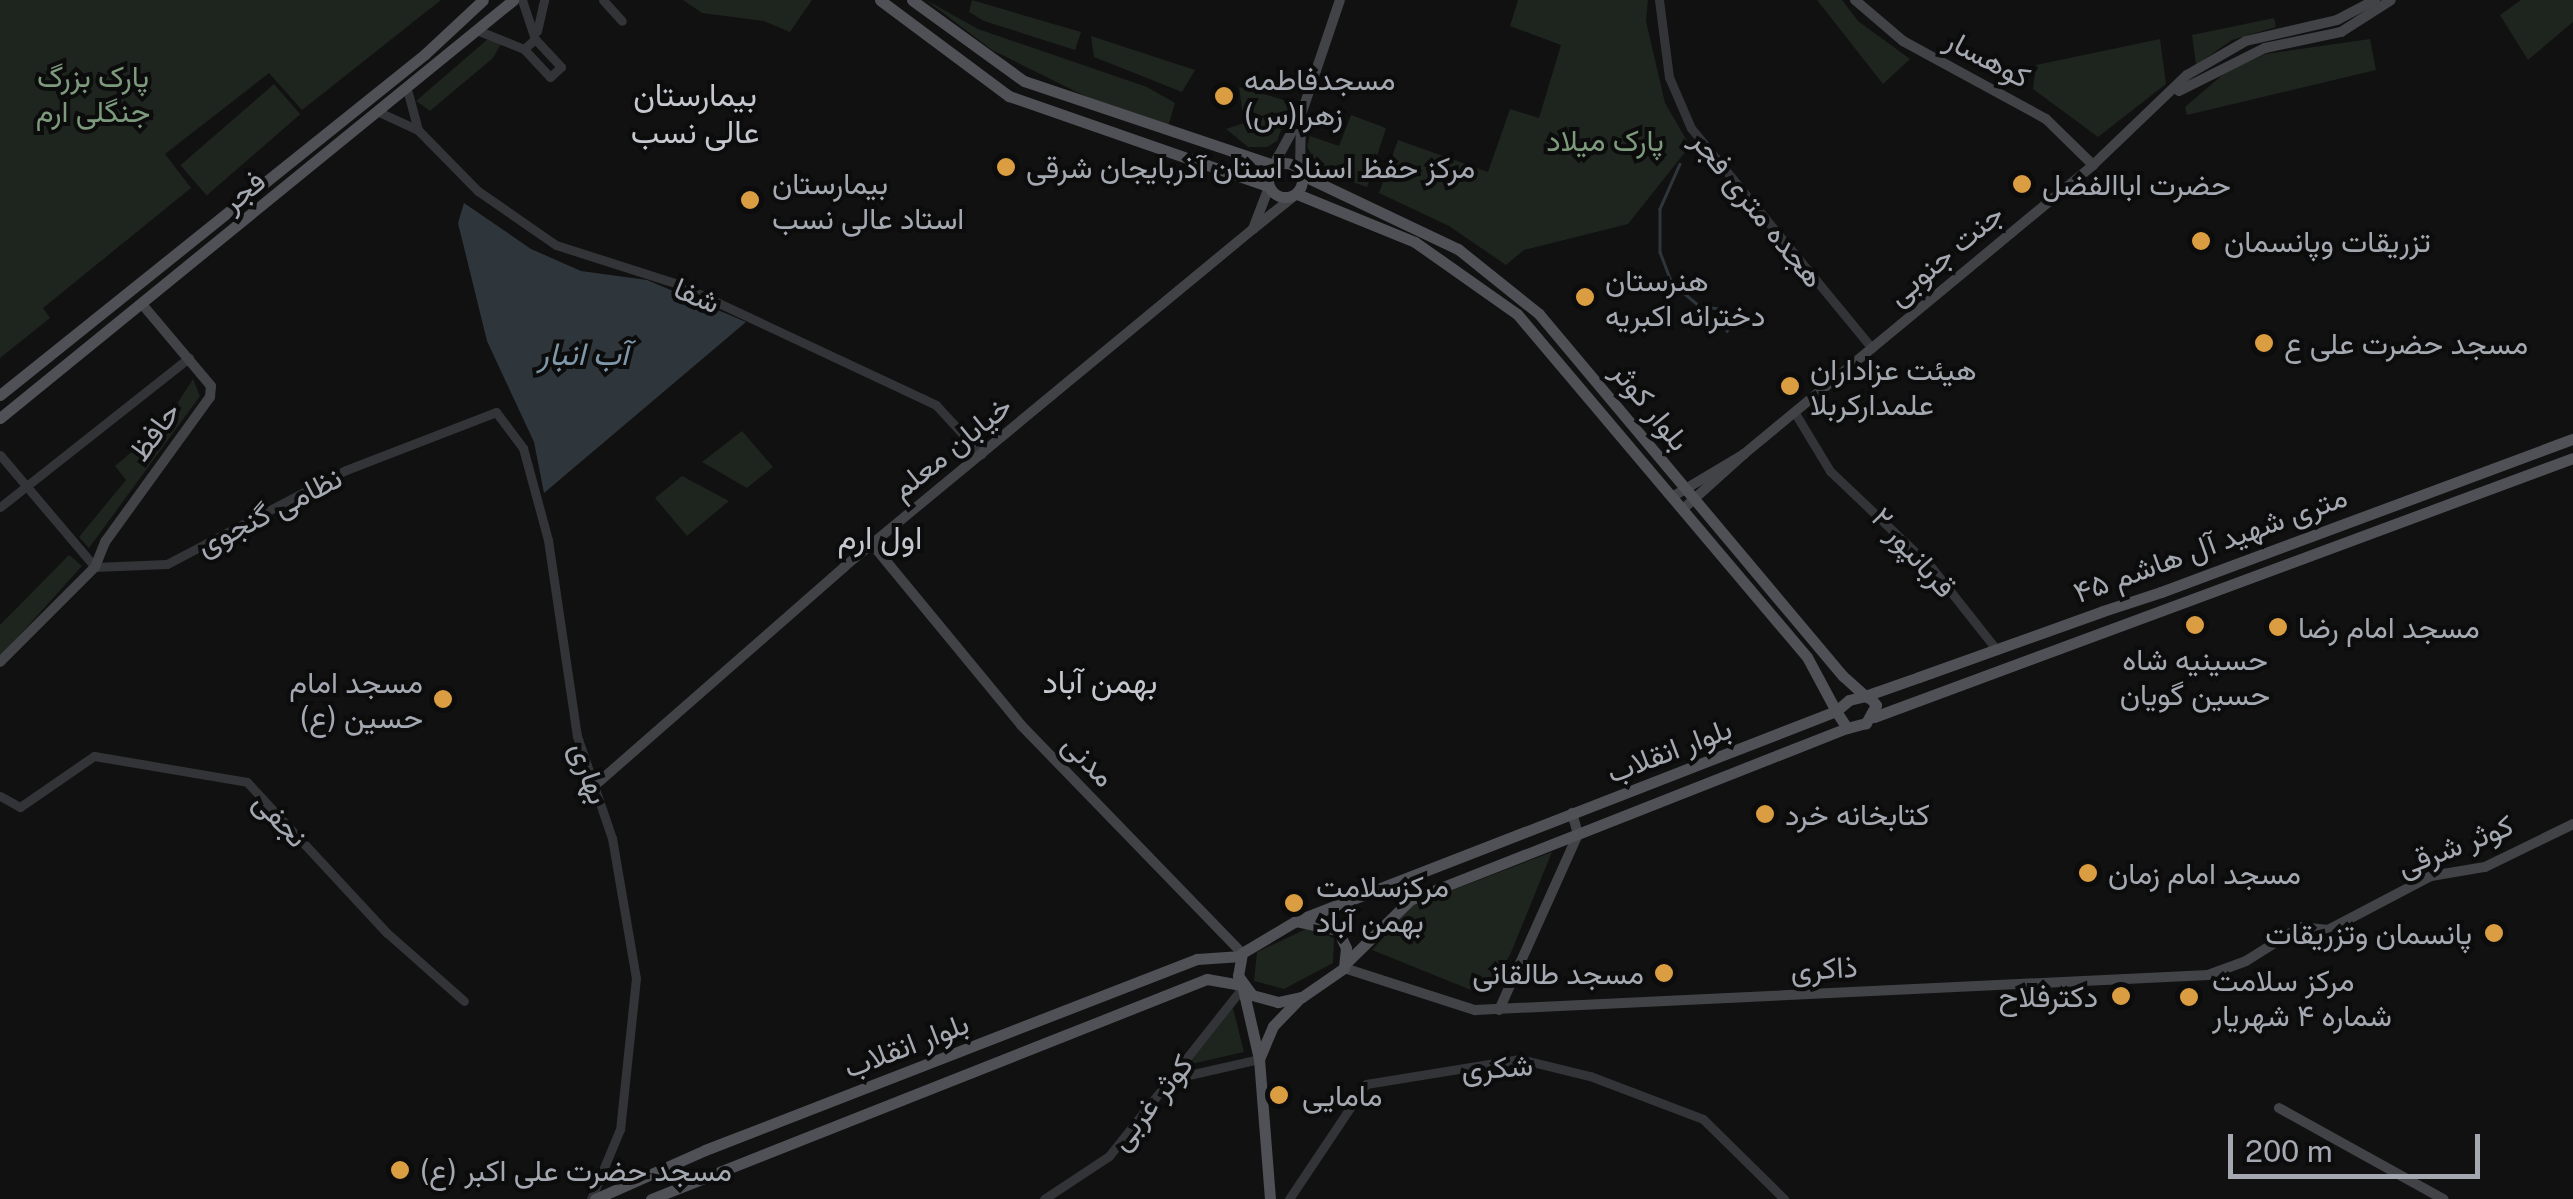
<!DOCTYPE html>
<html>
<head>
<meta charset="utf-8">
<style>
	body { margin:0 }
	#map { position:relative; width:2573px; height:1199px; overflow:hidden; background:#111112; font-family:"Public Sans",Vazirmatn,sans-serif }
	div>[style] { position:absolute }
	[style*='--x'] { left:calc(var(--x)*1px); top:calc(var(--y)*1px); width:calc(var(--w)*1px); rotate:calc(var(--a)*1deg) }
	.green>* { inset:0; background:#1e241e; transform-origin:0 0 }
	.water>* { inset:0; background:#2e363b }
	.stream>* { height:2.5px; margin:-1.25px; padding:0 1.25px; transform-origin:1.25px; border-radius:1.25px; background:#2e363b }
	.tertiary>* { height:9px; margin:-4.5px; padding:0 4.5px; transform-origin:4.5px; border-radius:4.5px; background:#333437 }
	.secondary>* { height:10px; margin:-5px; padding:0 5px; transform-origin:5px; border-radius:5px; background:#414347 }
	.primary>* { height:11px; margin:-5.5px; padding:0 5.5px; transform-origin:5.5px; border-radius:5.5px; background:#4f5156 }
	.primary>.ring { margin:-5.5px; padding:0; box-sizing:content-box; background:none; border:11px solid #4f5156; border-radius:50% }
	.dots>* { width:28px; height:28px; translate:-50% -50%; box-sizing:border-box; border:5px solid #0c0c0d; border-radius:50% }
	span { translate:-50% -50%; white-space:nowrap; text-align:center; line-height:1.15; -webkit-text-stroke:8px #0c0c0d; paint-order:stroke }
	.street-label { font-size:30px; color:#a4a9b1 }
	.park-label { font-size:30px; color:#7d9a7d }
	.poi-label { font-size:30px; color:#a4a9b1 }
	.left { translate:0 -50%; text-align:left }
	.right { translate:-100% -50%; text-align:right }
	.neighbourhood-label { font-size:32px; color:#c5c8ce }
	.water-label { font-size:32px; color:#7f98a9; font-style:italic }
	.scale { position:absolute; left:2228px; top:1134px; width:252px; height:45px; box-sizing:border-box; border:5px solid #a4a9b1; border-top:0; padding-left:12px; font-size:30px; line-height:35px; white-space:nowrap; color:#a4a9b1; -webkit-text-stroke:8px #0c0c0d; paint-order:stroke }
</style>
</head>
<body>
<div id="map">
	<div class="green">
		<i style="clip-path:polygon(0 0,441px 0,302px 110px,269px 73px,165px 154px,191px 188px,43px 308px,50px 318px,0 358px)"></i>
		<i style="clip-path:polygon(683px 0,812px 0,790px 32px,764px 21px,702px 13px)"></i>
		<i style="clip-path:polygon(926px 0,978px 29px,1147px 87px,1175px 103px,1168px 127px,1089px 98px,992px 50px)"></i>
		<i style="clip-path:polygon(972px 0,1081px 32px,1075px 50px,984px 21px,969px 12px)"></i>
		<i style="clip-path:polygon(1518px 0,1648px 0,1646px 21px,1665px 103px,1690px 146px,1628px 224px,1524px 250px,1506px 265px,1449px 226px,1379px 193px,1398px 140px,1488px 172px,1510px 109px,1539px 118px,1561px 45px,1510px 26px)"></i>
		<i style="clip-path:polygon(1817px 0,1842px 0,1858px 21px,1910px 59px,1883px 84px)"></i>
		<i style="clip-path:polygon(2521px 0,2573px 0,2573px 22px,2528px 60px,2500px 15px)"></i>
		<i style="clip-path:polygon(2274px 18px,2276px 27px,2232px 40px,2196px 65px,2192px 35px)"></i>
		<i style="clip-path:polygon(1091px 36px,1195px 70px,1182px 92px,1094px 57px)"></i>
		<i style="clip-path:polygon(489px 38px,501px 44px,493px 58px,430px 111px,416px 101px)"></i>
		<i style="clip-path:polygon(2160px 39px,2166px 84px,2098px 137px,2033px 89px,2036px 65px)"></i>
		<i style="clip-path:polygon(2370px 39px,2376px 70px,2187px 115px,2185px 107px,2227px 71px,2266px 54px)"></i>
		<i style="left:274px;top:84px;width:40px;height:124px;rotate:49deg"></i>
		<i style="clip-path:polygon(1239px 87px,1291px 102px,1277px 141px,1267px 147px,1248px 147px,1226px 129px,1244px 123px)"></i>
		<i style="clip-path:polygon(1351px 115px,1386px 128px,1367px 187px,1322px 171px,1307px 147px,1310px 136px,1339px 146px)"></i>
		<i style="clip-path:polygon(193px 379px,200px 396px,89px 548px,79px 537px,126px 480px,115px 466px,141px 444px,147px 451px)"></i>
		<i style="clip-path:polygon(742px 431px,773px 467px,747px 488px,702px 462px)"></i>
		<i style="clip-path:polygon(682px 476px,729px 501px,687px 536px,655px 498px)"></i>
		<i style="clip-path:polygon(69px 555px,82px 566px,0 657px,0 625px)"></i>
		<i style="clip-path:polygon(1552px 852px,1510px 955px,1494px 980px,1476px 992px,1372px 950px,1411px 906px)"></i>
		<i style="clip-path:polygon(1308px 928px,1334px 938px,1333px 963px,1284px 989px,1254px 981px,1257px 952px)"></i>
		<i style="clip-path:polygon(1233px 1008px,1244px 1052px,1187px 1065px)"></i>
	</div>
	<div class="water">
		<i style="clip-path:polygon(464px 203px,531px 249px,581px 271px,647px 280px,746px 322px,544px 493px,534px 442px,487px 341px,458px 223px)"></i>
	</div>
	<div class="stream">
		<i style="--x:1680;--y:164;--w:49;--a:114"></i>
		<i style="--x:1660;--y:209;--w:43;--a:90"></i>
		<i style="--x:1660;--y:252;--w:33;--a:69"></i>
		<i style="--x:1672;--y:283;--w:35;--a:40"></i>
		<i style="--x:1699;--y:306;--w:24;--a:7"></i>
		<i style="--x:1723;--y:309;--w:14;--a:51"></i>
		<i style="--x:1732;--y:320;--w:12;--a:114"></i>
	</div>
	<div class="tertiary">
		<i style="--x:522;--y:0;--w:41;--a:71.6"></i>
		<i style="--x:603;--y:0;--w:28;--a:48"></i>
		<i style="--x:1659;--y:0;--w:78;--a:82.6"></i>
		<i style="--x:1669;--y:77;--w:56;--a:66.7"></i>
		<i style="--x:1691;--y:128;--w:285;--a:50.6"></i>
		<i style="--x:479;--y:31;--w:48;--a:21.8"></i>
		<i style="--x:537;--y:31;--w:32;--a:-77"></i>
		<i style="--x:535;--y:39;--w:38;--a:47"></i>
		<i style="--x:561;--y:67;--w:15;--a:138"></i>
		<i style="--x:550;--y:77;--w:38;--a:-133"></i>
		<i style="--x:524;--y:49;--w:15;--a:-42"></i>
		<i style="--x:381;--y:113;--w:41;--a:24.7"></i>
		<i style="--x:418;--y:130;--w:39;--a:-105"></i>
		<i style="--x:418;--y:130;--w:86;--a:45.5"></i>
		<i style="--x:478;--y:191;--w:95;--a:34.7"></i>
		<i style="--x:556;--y:245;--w:128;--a:17.7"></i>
		<i style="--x:678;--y:284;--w:285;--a:25.1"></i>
		<i style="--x:936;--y:405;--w:67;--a:47.4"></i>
		<i style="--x:1795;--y:413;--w:68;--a:58.9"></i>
		<i style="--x:1830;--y:471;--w:141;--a:43.6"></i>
		<i style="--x:1932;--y:568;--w:103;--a:51.7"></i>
		<i style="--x:0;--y:455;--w:147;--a:49.7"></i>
		<i style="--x:95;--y:567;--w:72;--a:-2.4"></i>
		<i style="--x:167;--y:564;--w:202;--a:-27.7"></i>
		<i style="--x:346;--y:470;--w:161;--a:-21.1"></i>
		<i style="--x:496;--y:412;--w:45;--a:53.1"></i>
		<i style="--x:523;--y:448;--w:95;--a:74.8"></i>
		<i style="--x:548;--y:540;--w:198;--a:81.6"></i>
		<i style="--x:577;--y:736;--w:108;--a:71.1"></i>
		<i style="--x:612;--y:838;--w:142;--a:80.3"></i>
		<i style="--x:636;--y:978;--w:152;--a:96"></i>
		<i style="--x:620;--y:1129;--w:76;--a:112.5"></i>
		<i style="--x:0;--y:507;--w:241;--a:-38.3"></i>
		<i style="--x:0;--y:796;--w:23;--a:29"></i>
		<i style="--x:20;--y:807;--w:90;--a:-34.6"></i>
		<i style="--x:94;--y:756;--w:155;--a:9.6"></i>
		<i style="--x:247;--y:782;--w:205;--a:47.2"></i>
		<i style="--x:386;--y:932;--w:104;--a:41.5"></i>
		<i style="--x:1171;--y:1079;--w:90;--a:-12.8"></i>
		<i style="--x:1044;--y:1199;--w:78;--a:-33.5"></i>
		<i style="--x:1109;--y:1156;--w:214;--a:-51.6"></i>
		<i style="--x:1289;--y:1199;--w:138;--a:-56.2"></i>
		<i style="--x:1366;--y:1084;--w:156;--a:-9.2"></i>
		<i style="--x:1520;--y:1059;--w:72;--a:13.7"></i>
		<i style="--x:1590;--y:1076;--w:121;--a:20.8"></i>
		<i style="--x:1703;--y:1119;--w:114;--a:44.6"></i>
	</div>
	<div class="secondary">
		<i style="--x:1855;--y:0;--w:63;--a:40.5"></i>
		<i style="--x:1903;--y:41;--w:163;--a:28.6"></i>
		<i style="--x:2046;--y:119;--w:66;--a:44.4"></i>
		<i style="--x:2179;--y:91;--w:96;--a:-26.6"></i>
		<i style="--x:2265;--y:48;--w:78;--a:-11.9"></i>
		<i style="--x:2341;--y:32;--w:59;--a:-32.6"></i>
		<i style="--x:1301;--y:115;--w:121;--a:-71.3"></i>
		<i style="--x:1274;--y:164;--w:56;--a:-61.1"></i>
		<i style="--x:1301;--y:115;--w:58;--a:91"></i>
		<i style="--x:1269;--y:187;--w:45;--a:110.9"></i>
		<i style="--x:1253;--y:229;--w:53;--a:-38.8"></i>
		<i style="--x:1744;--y:454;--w:453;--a:-39.6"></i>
		<i style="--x:2093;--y:165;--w:130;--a:-43.8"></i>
		<i style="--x:2187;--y:75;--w:68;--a:-30"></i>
		<i style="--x:2246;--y:41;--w:93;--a:-13"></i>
		<i style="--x:2337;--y:20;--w:43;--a:-27.8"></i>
		<i style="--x:1672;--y:497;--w:84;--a:-30.8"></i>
		<i style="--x:1744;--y:454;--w:82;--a:138"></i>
		<i style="--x:872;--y:544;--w:234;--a:50.5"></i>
		<i style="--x:1021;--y:725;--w:318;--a:45.9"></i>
		<i style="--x:0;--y:662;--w:134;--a:-45"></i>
		<i style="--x:95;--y:567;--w:27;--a:-68"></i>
		<i style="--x:105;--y:542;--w:179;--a:-54.1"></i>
		<i style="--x:210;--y:397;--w:11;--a:-85"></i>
		<i style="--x:211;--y:386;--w:107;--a:-130.1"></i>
		<i style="--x:593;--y:787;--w:334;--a:-41.2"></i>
		<i style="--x:844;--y:567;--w:531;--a:-39.57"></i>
		<i style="--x:1344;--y:968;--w:138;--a:17.8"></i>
		<i style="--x:1475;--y:1010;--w:734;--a:-2.73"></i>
		<i style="--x:2208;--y:975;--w:40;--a:-20.2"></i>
		<i style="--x:2246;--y:961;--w:64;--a:-32.2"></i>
		<i style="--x:2300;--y:927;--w:28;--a:6"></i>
		<i style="--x:2328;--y:930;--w:116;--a:-27.7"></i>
		<i style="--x:2431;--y:876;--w:55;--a:-9.5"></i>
		<i style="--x:2485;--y:867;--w:98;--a:-26"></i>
		<i style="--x:1499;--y:1010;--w:193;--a:-65.8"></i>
		<i style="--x:1578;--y:834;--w:22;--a:-106"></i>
		<i style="--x:2279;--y:1108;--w:188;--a:29"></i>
	</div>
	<div class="primary">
		<i style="--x:880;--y:0;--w:161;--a:36.7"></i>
		<i style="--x:1009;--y:96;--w:274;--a:19.2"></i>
		<i style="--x:912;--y:0;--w:138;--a:35.9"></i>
		<i style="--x:1024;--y:81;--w:263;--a:18.6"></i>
		<i class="ring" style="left:1268px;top:163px;width:23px;height:23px"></i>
		<i style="--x:1302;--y:175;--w:173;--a:25.4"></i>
		<i style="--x:1458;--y:249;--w:104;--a:38.7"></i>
		<i style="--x:1539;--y:314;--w:473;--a:50"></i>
		<i style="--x:1843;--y:676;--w:30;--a:42"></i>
		<i style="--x:1865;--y:696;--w:7;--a:27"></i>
		<i style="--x:1871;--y:699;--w:8;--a:50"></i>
		<i style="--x:1876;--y:705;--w:21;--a:119"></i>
		<i style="--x:1866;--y:723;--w:20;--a:165"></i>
		<i style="--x:1847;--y:728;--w:20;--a:-123"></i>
		<i style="--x:1836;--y:711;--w:17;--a:-40"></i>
		<i style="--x:1849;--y:700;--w:16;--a:-14"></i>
		<i style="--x:1865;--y:696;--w:57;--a:-19.4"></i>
		<i style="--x:1919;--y:677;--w:195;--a:-19.7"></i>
		<i style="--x:2103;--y:611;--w:61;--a:-18.1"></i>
		<i style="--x:2161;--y:592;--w:439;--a:-20.4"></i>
		<i style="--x:0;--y:395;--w:545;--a:-38.74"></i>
		<i style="--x:425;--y:54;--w:79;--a:-43"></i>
		<i style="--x:0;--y:418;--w:662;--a:-39.17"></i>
		<i style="--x:1874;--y:717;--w:745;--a:-20.33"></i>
		<i style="--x:1296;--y:921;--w:579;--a:-21.25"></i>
		<i style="--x:1836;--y:711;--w:61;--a:-118.2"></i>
		<i style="--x:1807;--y:657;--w:449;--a:-130.2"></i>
		<i style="--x:1517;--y:314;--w:125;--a:-144.8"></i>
		<i style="--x:1415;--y:242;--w:127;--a:-157.9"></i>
		<i style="--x:1296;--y:921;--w:43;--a:12.1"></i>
		<i style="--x:1338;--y:930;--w:20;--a:66"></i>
		<i style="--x:1346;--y:948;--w:20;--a:96"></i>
		<i style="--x:1344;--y:968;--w:51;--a:145.4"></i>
		<i style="--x:1302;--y:997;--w:25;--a:168"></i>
		<i style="--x:1278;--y:1002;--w:27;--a:-165"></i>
		<i style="--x:1252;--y:995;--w:24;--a:-126"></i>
		<i style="--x:1238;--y:976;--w:23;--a:-80"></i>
		<i style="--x:1242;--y:953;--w:63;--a:-30.7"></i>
		<i style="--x:1346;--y:963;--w:90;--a:-44.5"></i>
		<i style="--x:1410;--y:900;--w:470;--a:-21.5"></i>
		<i style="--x:1243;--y:989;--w:72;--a:77.1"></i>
		<i style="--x:1259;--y:1059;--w:140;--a:85.5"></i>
		<i style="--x:1259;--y:1059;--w:36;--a:-67"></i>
		<i style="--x:1273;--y:1026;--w:40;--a:-46"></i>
		<i style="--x:595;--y:1199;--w:120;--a:-24"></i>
		<i style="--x:705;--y:1150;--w:528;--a:-21.22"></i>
		<i style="--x:1197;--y:959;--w:44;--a:-3.9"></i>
		<i style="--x:651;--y:1199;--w:598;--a:-21.59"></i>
		<i style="--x:1207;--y:979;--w:35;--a:10"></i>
	</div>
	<div class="dots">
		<i style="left:1224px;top:96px;background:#db9d41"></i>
		<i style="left:1006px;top:167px;background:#db9d41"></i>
		<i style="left:2022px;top:184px;background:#db9d41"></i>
		<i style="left:750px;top:200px;background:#db9d41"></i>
		<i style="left:2201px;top:241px;background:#db9d41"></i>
		<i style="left:1585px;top:297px;background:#db9d41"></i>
		<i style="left:2264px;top:343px;background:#db9d41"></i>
		<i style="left:1790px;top:386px;background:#db9d41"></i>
		<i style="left:2195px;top:625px;background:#db9d41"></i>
		<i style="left:2278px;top:627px;background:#db9d41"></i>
		<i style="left:443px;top:699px;background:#db9d41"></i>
		<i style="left:1765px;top:814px;background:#db9d41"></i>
		<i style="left:2088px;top:873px;background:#db9d41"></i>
		<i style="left:1294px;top:903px;background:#db9d41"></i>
		<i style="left:2494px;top:933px;background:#db9d41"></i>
		<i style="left:1664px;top:973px;background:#db9d41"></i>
		<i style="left:2121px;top:996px;background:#db9d41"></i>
		<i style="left:2189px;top:997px;background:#db9d41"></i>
		<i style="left:1279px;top:1095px;background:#db9d41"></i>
		<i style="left:400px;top:1170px;background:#db9d41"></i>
	</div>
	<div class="street-label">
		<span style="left:1988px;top:58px;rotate:28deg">کوهسار</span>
		<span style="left:243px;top:191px;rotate:-39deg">فجر</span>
		<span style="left:1758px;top:209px;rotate:51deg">هجده متری فجر</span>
		<span style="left:1945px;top:254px;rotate:-40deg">جنت جنوبی</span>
		<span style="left:697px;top:295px;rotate:23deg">شفا</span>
		<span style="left:1651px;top:406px;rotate:51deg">بلوار کوثر</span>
		<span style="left:154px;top:431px;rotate:-54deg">حافظ</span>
		<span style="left:951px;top:447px;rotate:-39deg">خیابان معلم</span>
		<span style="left:269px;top:511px;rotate:-27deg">نظامی گنجوی</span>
		<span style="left:2210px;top:544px;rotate:-20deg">۴۵ متری شهید آل هاشم</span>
		<span style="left:1914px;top:552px;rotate:48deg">قربانپور ۲</span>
		<span style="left:1669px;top:750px;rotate:-21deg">بلوار انقلاب</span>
		<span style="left:1089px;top:760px;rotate:46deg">مدنی</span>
		<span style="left:590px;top:773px;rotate:71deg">بهاری</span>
		<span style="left:281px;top:819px;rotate:47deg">نجفی</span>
		<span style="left:2455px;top:845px;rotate:-21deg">کوثر شرقی</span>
		<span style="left:1824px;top:968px;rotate:-3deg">ذاکری</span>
		<span style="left:906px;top:1045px;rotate:-21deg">بلوار انقلاب</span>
		<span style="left:1497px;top:1067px;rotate:-4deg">شکری</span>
		<span style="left:1151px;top:1102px;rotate:-51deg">کوثر غربی</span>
	</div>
	<div class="park-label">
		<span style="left:93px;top:93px">پارک بزرگ<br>جنگلی ارم</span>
		<span style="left:1605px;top:140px">پارک میلاد</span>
	</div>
	<div class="poi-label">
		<span class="left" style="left:1244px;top:96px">مسجدفاطمه<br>زهرا(س)</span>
		<span class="left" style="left:1026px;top:167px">مرکز حفظ اسناد استان آذربایجان شرقی</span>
		<span class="left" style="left:772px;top:200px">بیمارستان<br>استاد عالی نسب</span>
		<span class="left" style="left:2042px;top:184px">حضرت اباالفضل</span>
		<span class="left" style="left:2224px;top:241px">تزریقات وپانسمان</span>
		<span class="left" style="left:1605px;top:297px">هنرستان<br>دخترانه اکبریه</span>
		<span class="left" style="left:2284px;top:343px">مسجد حضرت علی ع</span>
		<span class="left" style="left:1810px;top:386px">هیئت عزاداران<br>علمدارکربلا</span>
		<span class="left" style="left:2298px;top:627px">مسجد امام رضا</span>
		<span style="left:2195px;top:676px">حسینیه شاه<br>حسین گویان</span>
		<span class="right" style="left:423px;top:699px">مسجد امام<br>حسین (ع)</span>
		<span class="left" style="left:1785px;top:814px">کتابخانه خرد</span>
		<span class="left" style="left:2108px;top:873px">مسجد امام زمان</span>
		<span class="left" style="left:1316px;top:903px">مرکزسلامت<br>بهمن آباد</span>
		<span class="right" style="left:2472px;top:933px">پانسمان وتزریقات</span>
		<span class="right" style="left:1644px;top:973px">مسجد طالقانی</span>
		<span class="left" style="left:2212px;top:997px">مرکز سلامت<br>شماره ۴ شهریار</span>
		<span class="right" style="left:2098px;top:996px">دکترفلاح</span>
		<span class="left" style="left:1302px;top:1095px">مامایی</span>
		<span class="left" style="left:420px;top:1170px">مسجد حضرت علی اکبر (ع)</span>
	</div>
	<div class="neighbourhood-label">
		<span style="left:695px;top:114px">بیمارستان<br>عالی نسب</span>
		<span style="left:880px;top:538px">اول ارم</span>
		<span style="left:1100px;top:682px">بهمن آباد</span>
	</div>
	<div class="water-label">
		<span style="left:583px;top:354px">آب انبار</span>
	</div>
	<div class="scale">200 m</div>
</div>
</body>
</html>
